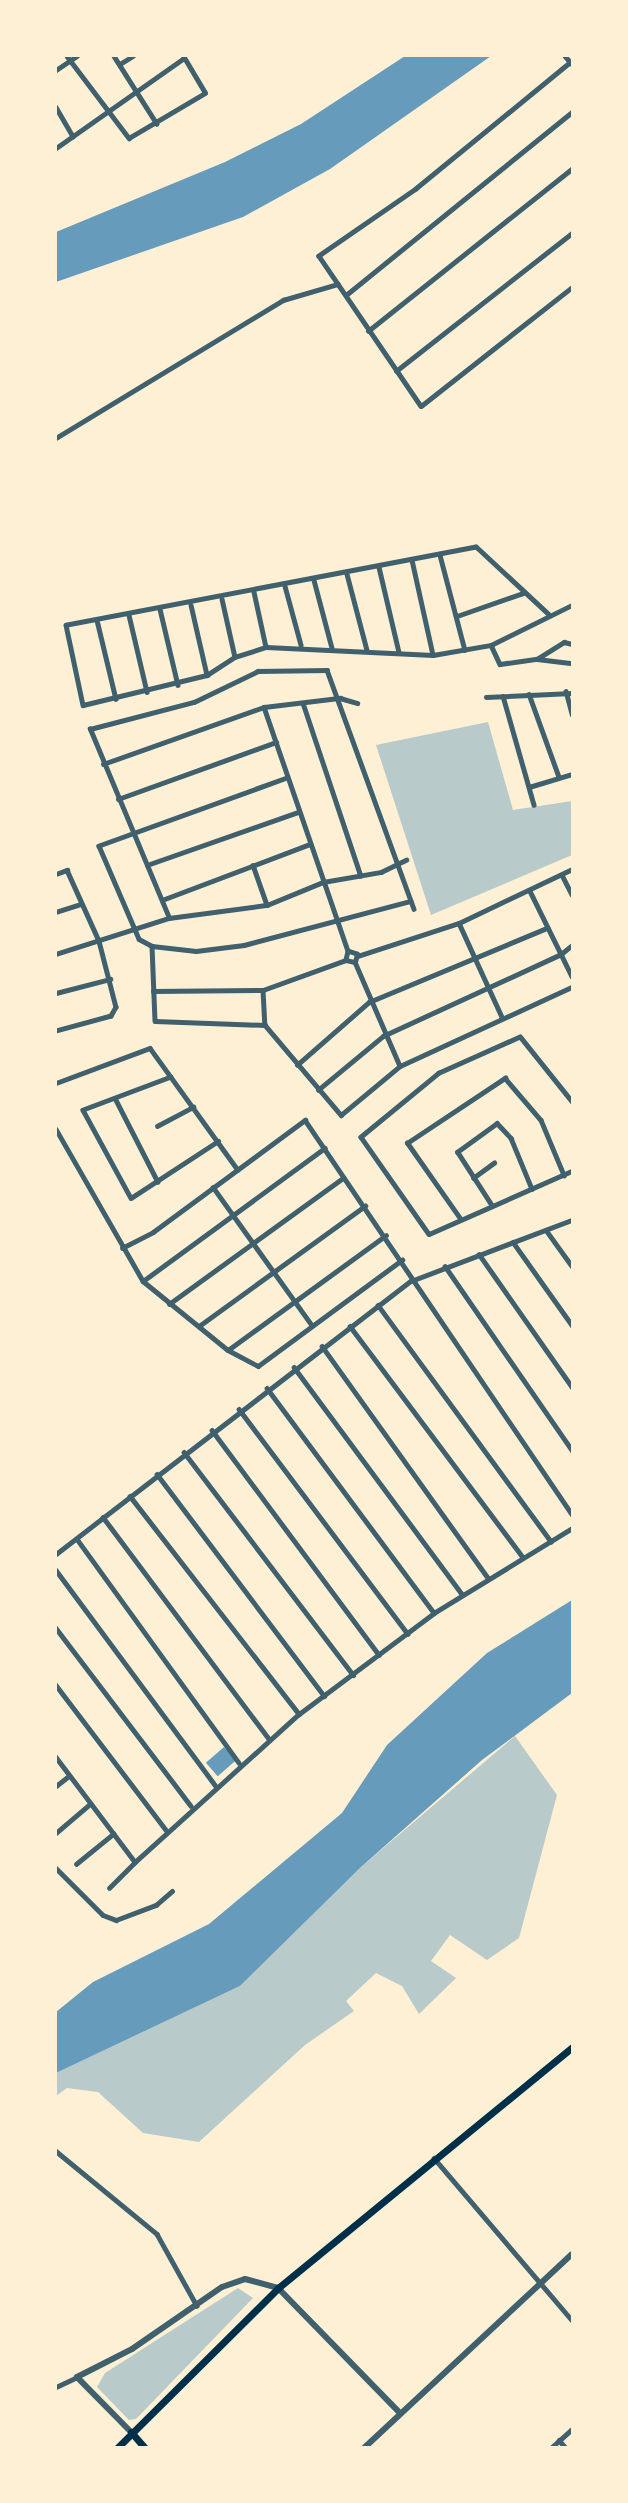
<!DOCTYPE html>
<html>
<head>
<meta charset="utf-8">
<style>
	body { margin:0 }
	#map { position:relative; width:628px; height:2503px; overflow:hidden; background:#fdf0d5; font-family:"Libre Baskerville",serif }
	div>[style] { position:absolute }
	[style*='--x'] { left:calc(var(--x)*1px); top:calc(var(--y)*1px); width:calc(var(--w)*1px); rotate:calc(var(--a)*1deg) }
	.green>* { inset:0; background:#b9caca }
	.water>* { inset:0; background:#669bbc; transform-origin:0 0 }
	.minor>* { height:4.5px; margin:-2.25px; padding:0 2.25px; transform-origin:2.25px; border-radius:2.25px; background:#3f606c }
	.tertiary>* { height:6px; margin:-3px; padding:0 3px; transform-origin:3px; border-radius:3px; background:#3f606c }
	.secondary>* { height:7px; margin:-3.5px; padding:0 3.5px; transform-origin:3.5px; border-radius:3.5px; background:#003049 }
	span { translate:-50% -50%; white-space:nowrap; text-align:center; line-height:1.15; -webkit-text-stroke:5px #fdf0d5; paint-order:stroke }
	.frame { position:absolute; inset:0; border:57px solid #fdf0d5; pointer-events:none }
</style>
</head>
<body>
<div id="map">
	<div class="green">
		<i style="clip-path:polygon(488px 722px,513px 810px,572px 801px,572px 855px,431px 915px,376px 745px)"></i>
		<i style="clip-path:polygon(515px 1736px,557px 1795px,519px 1938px,487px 1960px,450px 1935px,431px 1961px,456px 1978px,419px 2014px,402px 1986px,376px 1973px,346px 2001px,354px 2011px,305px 2045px,199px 2142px,143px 2133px,98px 2092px,67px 2088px,56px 2096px,56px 2073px,240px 1986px,361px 1867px)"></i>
		<i style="clip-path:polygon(238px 2288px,253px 2298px,136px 2419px,129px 2420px,97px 2387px,105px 2373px)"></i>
	</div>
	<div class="water">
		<i style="clip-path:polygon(405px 56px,491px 56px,330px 169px,243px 217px,56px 282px,56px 232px,225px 162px,301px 124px)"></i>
		<i style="clip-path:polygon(572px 1600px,572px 1693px,482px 1760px,361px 1867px,240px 1986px,56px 2073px,56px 2012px,93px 1982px,209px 1924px,342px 1813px,387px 1745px,487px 1653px)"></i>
		<i style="left:224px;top:1747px;width:18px;height:24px;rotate:49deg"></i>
	</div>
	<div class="minor">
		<i style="--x:67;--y:56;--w:103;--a:52.9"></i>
		<i style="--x:129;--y:138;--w:88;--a:-30.6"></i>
		<i style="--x:205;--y:93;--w:43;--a:-120.7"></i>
		<i style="--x:114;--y:56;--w:80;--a:57.7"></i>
		<i style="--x:565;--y:56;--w:11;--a:49"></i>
		<i style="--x:571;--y:62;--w:200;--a:140.7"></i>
		<i style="--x:416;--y:189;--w:118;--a:145.4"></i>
		<i style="--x:319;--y:256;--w:181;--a:55.8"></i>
		<i style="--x:421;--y:406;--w:192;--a:-38.2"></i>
		<i style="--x:120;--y:64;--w:15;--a:-32"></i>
		<i style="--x:56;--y:70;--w:25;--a:-34"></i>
		<i style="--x:56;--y:107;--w:34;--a:60"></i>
		<i style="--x:56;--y:148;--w:156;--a:-35.1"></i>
		<i style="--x:346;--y:295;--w:291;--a:-39"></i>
		<i style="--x:368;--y:331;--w:260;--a:-38.5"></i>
		<i style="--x:396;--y:371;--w:224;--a:-38.1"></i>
		<i style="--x:56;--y:438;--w:266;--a:-31.3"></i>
		<i style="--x:283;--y:300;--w:57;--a:-16.2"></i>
		<i style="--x:440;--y:555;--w:98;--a:75.3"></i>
		<i style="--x:412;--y:560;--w:97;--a:77.5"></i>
		<i style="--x:379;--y:567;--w:87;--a:76.8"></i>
		<i style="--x:347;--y:574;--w:79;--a:75.3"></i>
		<i style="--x:314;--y:580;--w:70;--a:75.2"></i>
		<i style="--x:285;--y:586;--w:61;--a:74.8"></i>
		<i style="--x:254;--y:592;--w:56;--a:77.7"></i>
		<i style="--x:222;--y:599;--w:59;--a:77.4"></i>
		<i style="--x:191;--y:605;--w:72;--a:77.1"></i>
		<i style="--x:160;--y:609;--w:78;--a:76.7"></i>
		<i style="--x:548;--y:614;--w:98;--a:-137.1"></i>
		<i style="--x:476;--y:547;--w:417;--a:169.2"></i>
		<i style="--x:66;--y:625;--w:82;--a:78"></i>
		<i style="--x:83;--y:705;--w:128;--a:-13.6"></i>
		<i style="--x:207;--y:675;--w:33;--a:-33"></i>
		<i style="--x:235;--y:657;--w:33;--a:-18"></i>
		<i style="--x:266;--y:647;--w:167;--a:2.7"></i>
		<i style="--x:433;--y:655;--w:59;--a:-9.8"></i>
		<i style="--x:491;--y:645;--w:90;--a:-26.3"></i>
		<i style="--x:129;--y:615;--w:79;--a:76.8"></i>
		<i style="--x:457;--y:616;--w:70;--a:-19.2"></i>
		<i style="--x:97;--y:620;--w:81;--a:76.5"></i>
		<i style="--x:491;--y:645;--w:21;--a:65"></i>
		<i style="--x:500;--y:664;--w:37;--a:-8"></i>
		<i style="--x:537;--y:659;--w:35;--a:7"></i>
		<i style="--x:537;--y:659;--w:32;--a:-32"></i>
		<i style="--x:564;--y:642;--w:8;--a:14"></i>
		<i style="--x:566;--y:691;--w:24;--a:75"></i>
		<i style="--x:529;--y:694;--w:88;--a:70.1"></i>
		<i style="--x:503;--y:696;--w:113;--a:74.1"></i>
		<i style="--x:486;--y:697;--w:86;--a:-2.7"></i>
		<i style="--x:303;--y:703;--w:182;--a:71.5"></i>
		<i style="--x:264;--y:707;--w:258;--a:71"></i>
		<i style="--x:103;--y:764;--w:171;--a:-19.5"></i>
		<i style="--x:264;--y:707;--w:77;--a:-6.8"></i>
		<i style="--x:340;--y:698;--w:18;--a:16"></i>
		<i style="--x:287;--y:778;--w:200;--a:160.1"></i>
		<i style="--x:99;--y:846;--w:101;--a:66.7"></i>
		<i style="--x:139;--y:939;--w:15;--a:28"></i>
		<i style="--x:152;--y:946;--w:44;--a:6.5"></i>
		<i style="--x:196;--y:951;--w:48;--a:-7.1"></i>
		<i style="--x:244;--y:945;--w:172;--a:-14.8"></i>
		<i style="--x:529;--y:787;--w:45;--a:-16.8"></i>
		<i style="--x:118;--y:799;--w:168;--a:-19.8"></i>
		<i style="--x:147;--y:865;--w:160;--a:-19.3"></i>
		<i style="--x:253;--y:865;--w:42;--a:70.7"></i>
		<i style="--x:56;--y:874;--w:12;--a:-20"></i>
		<i style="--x:67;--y:870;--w:78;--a:65.7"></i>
		<i style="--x:99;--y:941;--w:68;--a:75.6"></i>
		<i style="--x:116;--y:1007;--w:10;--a:119"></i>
		<i style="--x:111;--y:1016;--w:57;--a:164.7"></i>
		<i style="--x:562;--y:875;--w:22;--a:63"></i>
		<i style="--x:530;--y:891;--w:70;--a:63.8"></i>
		<i style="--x:561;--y:954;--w:14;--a:-39"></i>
		<i style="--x:162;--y:900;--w:158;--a:-20.7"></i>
		<i style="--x:56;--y:912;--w:26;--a:-18"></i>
		<i style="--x:169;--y:918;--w:205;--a:-112.7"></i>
		<i style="--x:90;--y:729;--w:107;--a:-14.6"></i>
		<i style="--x:194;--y:702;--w:71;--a:-25.8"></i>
		<i style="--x:258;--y:671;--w:69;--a:-0.8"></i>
		<i style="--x:327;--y:670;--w:254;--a:70"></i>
		<i style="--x:459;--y:923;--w:103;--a:65.4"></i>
		<i style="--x:152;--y:946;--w:75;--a:87.7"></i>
		<i style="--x:155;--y:1021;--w:110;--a:2.1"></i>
		<i style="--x:56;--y:954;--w:119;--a:-17.7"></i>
		<i style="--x:169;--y:918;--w:99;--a:-7.6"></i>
		<i style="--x:267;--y:905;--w:61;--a:-22.3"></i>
		<i style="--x:323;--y:882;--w:59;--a:-9.8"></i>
		<i style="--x:381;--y:872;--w:28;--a:-26"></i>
		<i style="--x:358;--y:956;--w:106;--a:-18.1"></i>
		<i style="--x:459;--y:923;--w:125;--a:-25.5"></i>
		<i style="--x:355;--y:962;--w:113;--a:66.6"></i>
		<i style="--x:263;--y:990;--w:35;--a:87"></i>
		<i style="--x:265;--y:1025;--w:118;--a:49.8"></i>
		<i style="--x:341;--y:1115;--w:77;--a:-39.7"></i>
		<i style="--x:400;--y:1066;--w:189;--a:-24.7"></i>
		<i style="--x:153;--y:991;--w:110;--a:-0.5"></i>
		<i style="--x:263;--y:990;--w:88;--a:-19.9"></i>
		<i style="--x:346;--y:960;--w:9;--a:13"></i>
		<i style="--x:355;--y:962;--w:8;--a:-76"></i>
		<i style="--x:357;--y:954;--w:9;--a:-162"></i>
		<i style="--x:348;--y:951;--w:9;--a:103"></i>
		<i style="--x:56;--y:993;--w:56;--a:-14.5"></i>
		<i style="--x:297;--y:1065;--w:96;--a:-41.2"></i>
		<i style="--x:369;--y:1002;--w:193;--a:-22.6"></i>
		<i style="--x:171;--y:1077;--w:94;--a:159.4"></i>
		<i style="--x:83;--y:1110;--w:100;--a:61.4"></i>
		<i style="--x:131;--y:1198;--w:104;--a:-33.2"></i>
		<i style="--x:56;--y:1083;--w:100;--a:-20.4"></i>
		<i style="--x:150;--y:1048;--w:150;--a:54.2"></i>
		<i style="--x:318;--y:1090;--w:85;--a:-39.7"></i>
		<i style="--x:383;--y:1036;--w:196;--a:-24.7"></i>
		<i style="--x:561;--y:954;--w:25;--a:64"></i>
		<i style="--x:115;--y:1098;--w:94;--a:62.9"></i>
		<i style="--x:572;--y:1102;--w:83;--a:-128.7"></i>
		<i style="--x:520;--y:1037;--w:89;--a:156"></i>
		<i style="--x:439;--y:1073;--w:101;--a:140.6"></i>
		<i style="--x:361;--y:1137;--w:118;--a:55"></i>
		<i style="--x:429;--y:1234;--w:156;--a:-23.8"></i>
		<i style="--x:157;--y:1126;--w:41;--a:-27.8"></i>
		<i style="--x:56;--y:1129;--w:175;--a:60.2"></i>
		<i style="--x:143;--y:1281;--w:109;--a:39.1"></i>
		<i style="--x:228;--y:1350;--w:34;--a:28"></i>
		<i style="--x:258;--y:1366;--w:179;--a:-36.4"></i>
		<i style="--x:473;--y:1178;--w:26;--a:-36"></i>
		<i style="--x:213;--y:1187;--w:168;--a:54.4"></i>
		<i style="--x:492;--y:1206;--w:64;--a:-122.9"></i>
		<i style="--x:457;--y:1152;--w:49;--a:-35.9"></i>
		<i style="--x:497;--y:1123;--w:21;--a:47"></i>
		<i style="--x:511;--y:1138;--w:55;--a:67.6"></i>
		<i style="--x:461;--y:1220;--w:94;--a:-125"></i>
		<i style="--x:407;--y:1143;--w:118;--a:-33.6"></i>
		<i style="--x:505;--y:1078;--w:55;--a:49.4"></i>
		<i style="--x:541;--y:1120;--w:60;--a:67.3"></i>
		<i style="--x:546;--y:1230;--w:44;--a:54.2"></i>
		<i style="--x:513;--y:1242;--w:102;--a:54.6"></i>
		<i style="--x:122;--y:1248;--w:35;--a:-27"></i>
		<i style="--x:153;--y:1232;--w:189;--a:-36.4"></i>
		<i style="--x:305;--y:1120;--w:476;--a:55.9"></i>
		<i style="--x:479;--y:1254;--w:162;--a:55"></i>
		<i style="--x:445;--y:1266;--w:224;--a:55.4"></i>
		<i style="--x:143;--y:1281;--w:225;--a:-36.2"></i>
		<i style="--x:169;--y:1304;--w:215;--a:-35.9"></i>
		<i style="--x:378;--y:1305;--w:293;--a:53.8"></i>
		<i style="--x:199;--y:1326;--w:205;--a:-35.9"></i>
		<i style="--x:350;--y:1326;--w:289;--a:53.2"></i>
		<i style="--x:322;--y:1346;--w:285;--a:54.4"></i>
		<i style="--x:228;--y:1350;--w:195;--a:-36"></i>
		<i style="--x:294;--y:1367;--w:282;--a:53.5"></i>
		<i style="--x:267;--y:1388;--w:280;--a:53.4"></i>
		<i style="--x:239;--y:1409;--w:281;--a:53.1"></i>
		<i style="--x:212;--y:1430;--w:280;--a:53.4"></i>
		<i style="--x:184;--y:1452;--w:280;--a:52.8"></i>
		<i style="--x:157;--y:1474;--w:278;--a:53"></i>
		<i style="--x:130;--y:1496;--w:276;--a:52.2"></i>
		<i style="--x:103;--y:1517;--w:277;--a:53.2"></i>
		<i style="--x:77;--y:1539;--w:276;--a:54.1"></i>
		<i style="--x:56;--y:1554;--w:448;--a:-37.6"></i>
		<i style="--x:411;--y:1281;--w:172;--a:-20.8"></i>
		<i style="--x:56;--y:1570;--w:267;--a:53.5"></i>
		<i style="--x:56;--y:1628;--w:223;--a:52.8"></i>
		<i style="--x:56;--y:1685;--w:182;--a:52.8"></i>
		<i style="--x:56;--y:1757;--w:131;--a:53"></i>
		<i style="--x:135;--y:1862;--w:221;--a:-42.1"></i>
		<i style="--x:299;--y:1714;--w:169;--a:-36.8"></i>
		<i style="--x:434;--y:1613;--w:162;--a:-31.6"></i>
		<i style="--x:56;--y:1786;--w:16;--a:-38"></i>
		<i style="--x:56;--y:1833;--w:45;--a:-40.5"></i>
		<i style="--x:76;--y:1864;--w:48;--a:-39"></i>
		<i style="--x:56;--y:1868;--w:66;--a:45"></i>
		<i style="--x:103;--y:1915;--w:14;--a:21"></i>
		<i style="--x:116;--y:1920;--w:43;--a:-20.6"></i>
		<i style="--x:156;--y:1905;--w:21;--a:-41"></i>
		<i style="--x:109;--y:1888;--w:37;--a:-45"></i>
		<i style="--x:56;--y:2151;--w:131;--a:39.4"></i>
		<i style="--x:157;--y:2234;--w:82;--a:60.9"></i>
		<i style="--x:434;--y:2158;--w:213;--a:49.6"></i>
		<i style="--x:56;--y:2387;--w:23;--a:-25"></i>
		<i style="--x:559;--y:2440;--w:11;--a:49"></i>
		<i style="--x:551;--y:2448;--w:28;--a:-42"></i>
	</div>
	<div class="tertiary">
		<i style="--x:131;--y:2432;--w:77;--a:-134.5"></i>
		<i style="--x:77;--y:2377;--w:62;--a:-27"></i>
		<i style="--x:132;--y:2349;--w:109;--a:-34.6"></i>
		<i style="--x:222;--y:2287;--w:24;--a:-19"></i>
		<i style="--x:245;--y:2279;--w:34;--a:15"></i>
		<i style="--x:278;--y:2288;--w:173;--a:45.7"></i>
		<i style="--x:364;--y:2448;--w:284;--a:-43"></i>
	</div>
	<div class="secondary">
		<i style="--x:131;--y:2432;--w:21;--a:49"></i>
		<i style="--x:117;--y:2448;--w:227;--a:-44.8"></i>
		<i style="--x:278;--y:2288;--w:380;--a:-39.3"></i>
	</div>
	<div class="frame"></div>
</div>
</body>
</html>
